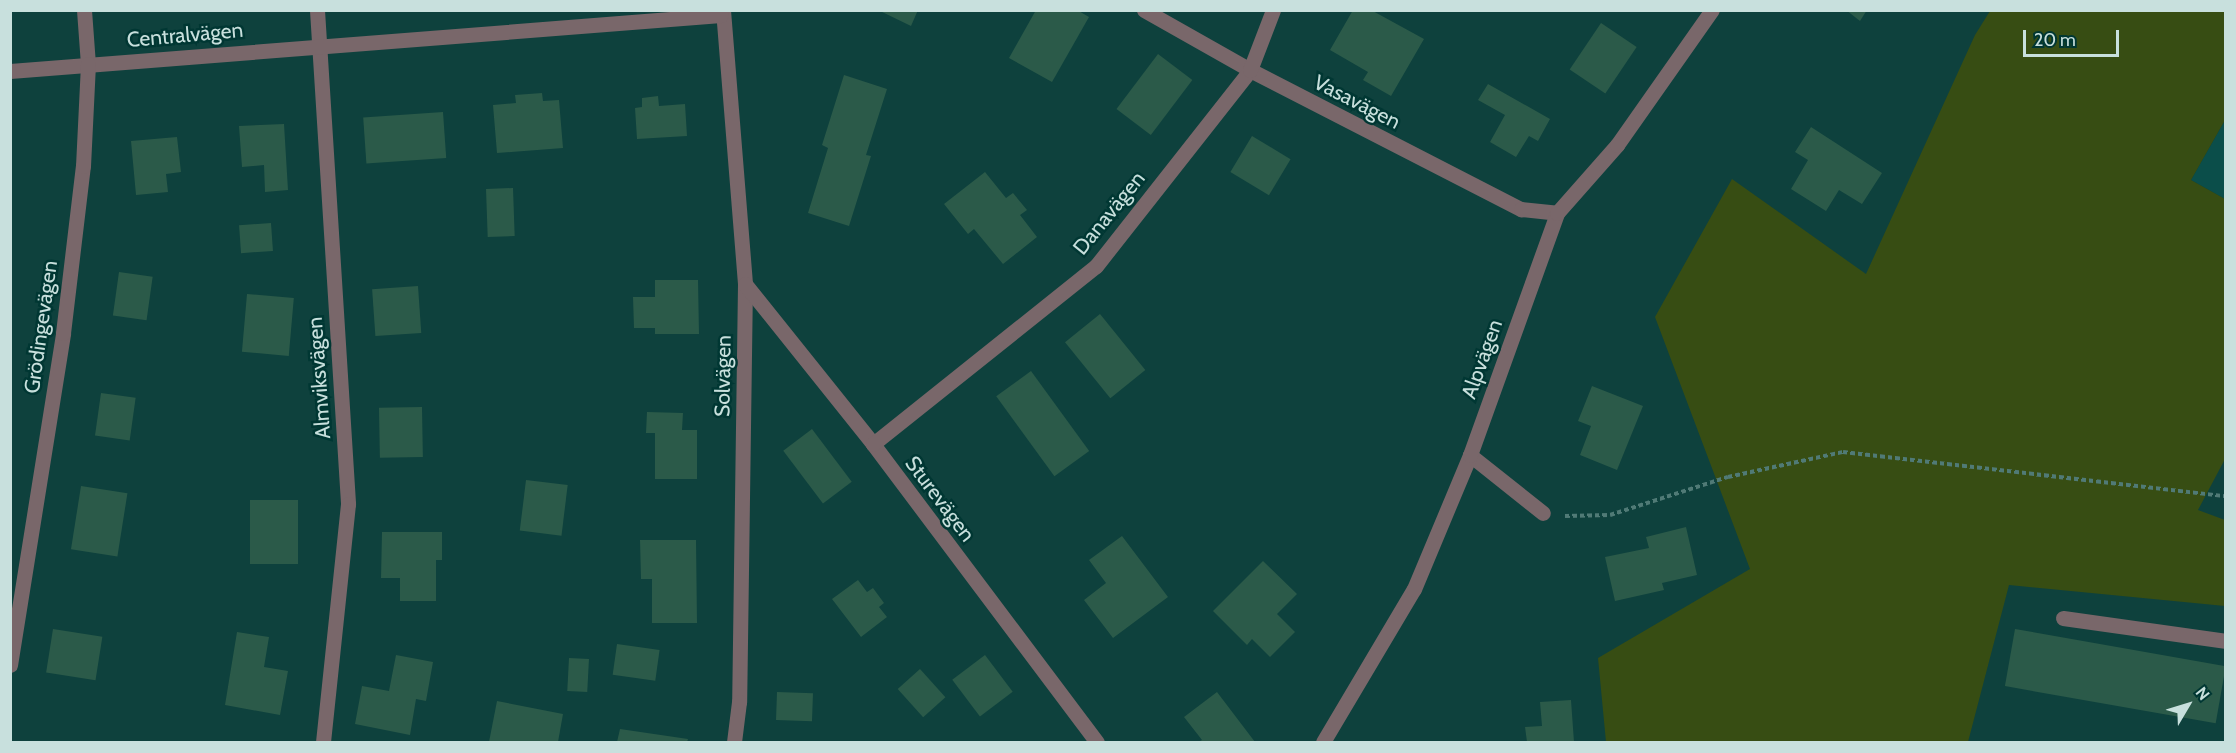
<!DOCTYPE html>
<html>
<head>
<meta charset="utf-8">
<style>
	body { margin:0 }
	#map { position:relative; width:2236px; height:753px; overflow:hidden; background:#0e413d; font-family:Cabin,sans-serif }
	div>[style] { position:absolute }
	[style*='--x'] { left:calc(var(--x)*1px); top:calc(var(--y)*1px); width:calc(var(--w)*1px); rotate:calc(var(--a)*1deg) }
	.built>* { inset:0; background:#0b4e4a }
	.green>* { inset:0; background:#374d13 }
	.building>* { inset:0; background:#2b5a49; transform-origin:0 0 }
	.path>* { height:4px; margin-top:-2px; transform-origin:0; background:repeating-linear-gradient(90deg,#507a76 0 4.5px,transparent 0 7.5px) }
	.service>* { height:15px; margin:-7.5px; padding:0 7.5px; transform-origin:7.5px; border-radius:7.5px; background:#79676a }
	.minor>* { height:15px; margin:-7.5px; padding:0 7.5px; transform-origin:7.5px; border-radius:7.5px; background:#79676a }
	span { translate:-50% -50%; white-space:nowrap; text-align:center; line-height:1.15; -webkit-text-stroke:5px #003733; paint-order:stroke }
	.street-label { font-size:21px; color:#c8e0dd }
	.frame { position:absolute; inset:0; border:12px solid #c8e0dd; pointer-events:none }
	.north { position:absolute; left:2158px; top:675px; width:60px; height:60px; -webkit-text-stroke:4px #003733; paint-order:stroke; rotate:52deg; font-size:16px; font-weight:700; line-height:24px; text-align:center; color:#c8e0dd }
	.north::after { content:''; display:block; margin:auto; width:21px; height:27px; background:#c8e0dd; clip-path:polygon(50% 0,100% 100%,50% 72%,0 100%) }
	.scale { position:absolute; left:2023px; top:30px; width:96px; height:27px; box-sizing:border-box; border:3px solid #c8e0dd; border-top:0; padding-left:8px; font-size:18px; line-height:21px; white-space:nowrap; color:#c8e0dd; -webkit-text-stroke:4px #003733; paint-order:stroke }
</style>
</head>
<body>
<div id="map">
	<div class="built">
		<i style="clip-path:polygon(2225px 120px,2225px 199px,2191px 180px)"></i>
	</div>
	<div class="green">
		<i style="clip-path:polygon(1990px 11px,2225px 11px,2225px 120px,2191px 180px,2225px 199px,2225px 459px,2198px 510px,2225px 520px,2225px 606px,2009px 585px,1968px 742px,1606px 742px,1598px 658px,1750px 569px,1655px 317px,1732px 179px,1866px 274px,1975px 35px)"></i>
	</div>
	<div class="building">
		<i style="clip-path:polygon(878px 10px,918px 10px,911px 26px)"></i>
		<i style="clip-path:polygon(1036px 10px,1077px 10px,1089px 17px,1052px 82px,1009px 58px)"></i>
		<i style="clip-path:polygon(1353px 10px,1371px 10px,1424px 39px,1391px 96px,1363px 80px,1368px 72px,1330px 50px)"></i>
		<i style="clip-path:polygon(1846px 10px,1867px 10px,1860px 21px)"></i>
		<i style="left:1601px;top:23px;width:43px;height:56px;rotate:34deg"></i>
		<i style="left:1158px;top:54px;width:43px;height:69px;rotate:37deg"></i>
		<i style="clip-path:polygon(844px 75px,887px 89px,866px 155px,871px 156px,849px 226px,808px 213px,828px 148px,822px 145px)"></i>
		<i style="clip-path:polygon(1488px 84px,1550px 119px,1538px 141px,1529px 136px,1516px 157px,1490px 142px,1505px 115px,1478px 100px)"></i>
		<i style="clip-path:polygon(542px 93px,543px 101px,559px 100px,563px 148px,497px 153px,493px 105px,516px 103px,515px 95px)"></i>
		<i style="clip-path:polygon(658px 96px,659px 106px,685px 104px,687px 136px,637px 139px,635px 108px,642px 107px,642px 98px)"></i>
		<i style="left:443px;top:112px;width:46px;height:80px;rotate:86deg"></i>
		<i style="clip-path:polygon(284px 124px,288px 190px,265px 192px,264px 165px,242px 167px,239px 126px)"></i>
		<i style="clip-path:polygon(1811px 127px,1882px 173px,1862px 204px,1839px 190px,1826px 211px,1791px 189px,1808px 160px,1795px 152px)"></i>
		<i style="left:1252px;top:136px;width:45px;height:42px;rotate:31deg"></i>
		<i style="clip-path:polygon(177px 137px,181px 172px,166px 174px,168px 192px,136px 195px,131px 141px)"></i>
		<i style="clip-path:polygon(985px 172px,1006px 198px,1013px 193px,1027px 210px,1020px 215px,1037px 237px,1003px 264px,974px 229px,968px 234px,944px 204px)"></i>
		<i style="left:513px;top:188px;width:48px;height:27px;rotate:88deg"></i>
		<i style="left:271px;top:223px;width:28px;height:32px;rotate:86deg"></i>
		<i style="left:119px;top:272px;width:34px;height:44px;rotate:8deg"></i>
		<i style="clip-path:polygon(655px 280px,698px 280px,699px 334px,655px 334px,655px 328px,634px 328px,633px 297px,655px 297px)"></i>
		<i style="left:418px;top:286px;width:47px;height:46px;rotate:86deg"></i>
		<i style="left:247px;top:294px;width:47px;height:58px;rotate:5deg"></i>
		<i style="left:1100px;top:314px;width:72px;height:45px;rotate:51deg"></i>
		<i style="left:1031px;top:371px;width:99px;height:43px;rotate:54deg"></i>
		<i style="clip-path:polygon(1592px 386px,1643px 406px,1617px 470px,1580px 455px,1591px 426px,1578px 421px)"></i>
		<i style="left:101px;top:393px;width:35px;height:43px;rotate:8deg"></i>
		<i style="left:422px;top:407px;width:50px;height:43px;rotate:89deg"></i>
		<i style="clip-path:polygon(647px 412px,683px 413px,682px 430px,697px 430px,697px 479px,655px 479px,655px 433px,646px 433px)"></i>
		<i style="left:812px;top:429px;width:66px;height:36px;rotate:53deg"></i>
		<i style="left:526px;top:480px;width:42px;height:51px;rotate:7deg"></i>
		<i style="left:81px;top:486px;width:47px;height:64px;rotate:9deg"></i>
		<i style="left:250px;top:500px;width:48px;height:64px"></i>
		<i style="clip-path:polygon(1686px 527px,1697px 575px,1662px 583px,1664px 590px,1615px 601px,1605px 557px,1649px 548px,1646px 537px)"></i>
		<i style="clip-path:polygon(382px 532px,442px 532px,442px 560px,436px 560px,436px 601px,400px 601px,400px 578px,381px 578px)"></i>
		<i style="clip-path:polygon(1122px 536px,1168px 597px,1113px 638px,1084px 600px,1106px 583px,1089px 560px)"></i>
		<i style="clip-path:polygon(640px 540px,696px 540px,697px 623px,652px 623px,652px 579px,641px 579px)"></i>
		<i style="clip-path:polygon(1263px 561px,1297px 594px,1277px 614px,1295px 632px,1270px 657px,1252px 639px,1247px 645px,1213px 611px)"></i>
		<i style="clip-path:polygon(858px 580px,867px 592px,873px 588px,884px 603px,879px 607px,887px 617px,861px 637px,832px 599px)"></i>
		<i style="left:53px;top:629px;width:50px;height:44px;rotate:9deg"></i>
		<i style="left:2015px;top:629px;width:214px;height:58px;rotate:10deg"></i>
		<i style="clip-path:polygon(237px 632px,269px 637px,264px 667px,288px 671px,280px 715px,225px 705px)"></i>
		<i style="left:617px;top:644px;width:43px;height:31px;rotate:8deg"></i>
		<i style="clip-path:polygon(396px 655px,433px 662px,426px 701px,416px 699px,410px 735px,355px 724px,362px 686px,389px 691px)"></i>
		<i style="left:985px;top:655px;width:46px;height:41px;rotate:53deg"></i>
		<i style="left:569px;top:658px;width:20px;height:33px;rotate:3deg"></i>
		<i style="left:920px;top:669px;width:38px;height:30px;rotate:48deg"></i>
		<i style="left:777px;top:692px;width:36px;height:28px;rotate:2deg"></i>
		<i style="clip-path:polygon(1217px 692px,1255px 742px,1198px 742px,1202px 740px,1184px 717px)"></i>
		<i style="clip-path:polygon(1571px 700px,1574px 742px,1527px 742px,1525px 727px,1542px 726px,1540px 702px)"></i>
		<i style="clip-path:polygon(497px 701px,563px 714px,558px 742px,489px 742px)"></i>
		<i style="clip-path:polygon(620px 729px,688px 739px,687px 742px,617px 742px)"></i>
	</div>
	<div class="path">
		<i style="--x:1565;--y:516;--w:45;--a:-1.3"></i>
		<i style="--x:1610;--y:515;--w:124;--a:-17.9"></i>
		<i style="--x:1728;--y:477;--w:118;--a:-12.3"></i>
		<i style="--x:1843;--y:452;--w:386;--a:6.6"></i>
	</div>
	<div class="service">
		<i style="--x:84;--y:10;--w:54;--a:85.8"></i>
		<i style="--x:1470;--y:455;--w:93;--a:38.5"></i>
		<i style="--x:2063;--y:618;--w:165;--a:8"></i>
	</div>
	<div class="minor">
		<i style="--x:317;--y:10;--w:495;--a:86.4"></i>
		<i style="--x:348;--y:504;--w:239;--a:96"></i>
		<i style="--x:723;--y:10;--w:275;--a:85.4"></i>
		<i style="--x:745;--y:284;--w:418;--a:90.8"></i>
		<i style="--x:739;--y:702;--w:40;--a:97.1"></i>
		<i style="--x:1144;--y:10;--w:122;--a:29.5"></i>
		<i style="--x:1250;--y:70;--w:305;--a:27.2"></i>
		<i style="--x:1521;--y:209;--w:36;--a:6"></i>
		<i style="--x:10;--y:71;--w:713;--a:-4.5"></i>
		<i style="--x:745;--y:284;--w:205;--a:51.3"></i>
		<i style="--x:873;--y:444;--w:373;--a:53.1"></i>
		<i style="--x:873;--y:444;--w:285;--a:-38.6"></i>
		<i style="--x:1096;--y:266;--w:249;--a:-51.8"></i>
		<i style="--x:1250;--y:70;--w:64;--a:-69"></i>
		<i style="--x:10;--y:665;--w:336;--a:-80.9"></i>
		<i style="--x:63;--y:333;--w:168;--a:-83.2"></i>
		<i style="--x:83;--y:166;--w:102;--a:-87.2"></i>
		<i style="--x:1323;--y:742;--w:178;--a:-59.3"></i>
		<i style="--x:1414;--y:589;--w:145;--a:-67.3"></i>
		<i style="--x:1470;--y:455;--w:257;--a:-70.2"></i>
		<i style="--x:1557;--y:213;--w:91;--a:-48.6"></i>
		<i style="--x:1617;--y:145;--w:165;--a:-54.9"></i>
	</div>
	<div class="street-label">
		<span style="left:185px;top:35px;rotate:-5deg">Centralvägen</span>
		<span style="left:1357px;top:102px;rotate:27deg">Vasavägen</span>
		<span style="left:1109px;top:213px;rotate:-51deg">Danavägen</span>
		<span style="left:41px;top:327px;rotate:-82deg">Grödingevägen</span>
		<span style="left:1482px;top:359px;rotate:-70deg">Alpvägen</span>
		<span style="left:723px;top:376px;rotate:-89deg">Solvägen</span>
		<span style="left:319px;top:378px;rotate:-94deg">Almviksvägen</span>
		<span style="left:940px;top:499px;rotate:53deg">Sturevägen</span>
	</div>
	<div class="frame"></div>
	<div class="north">N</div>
	<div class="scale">20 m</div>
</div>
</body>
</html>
